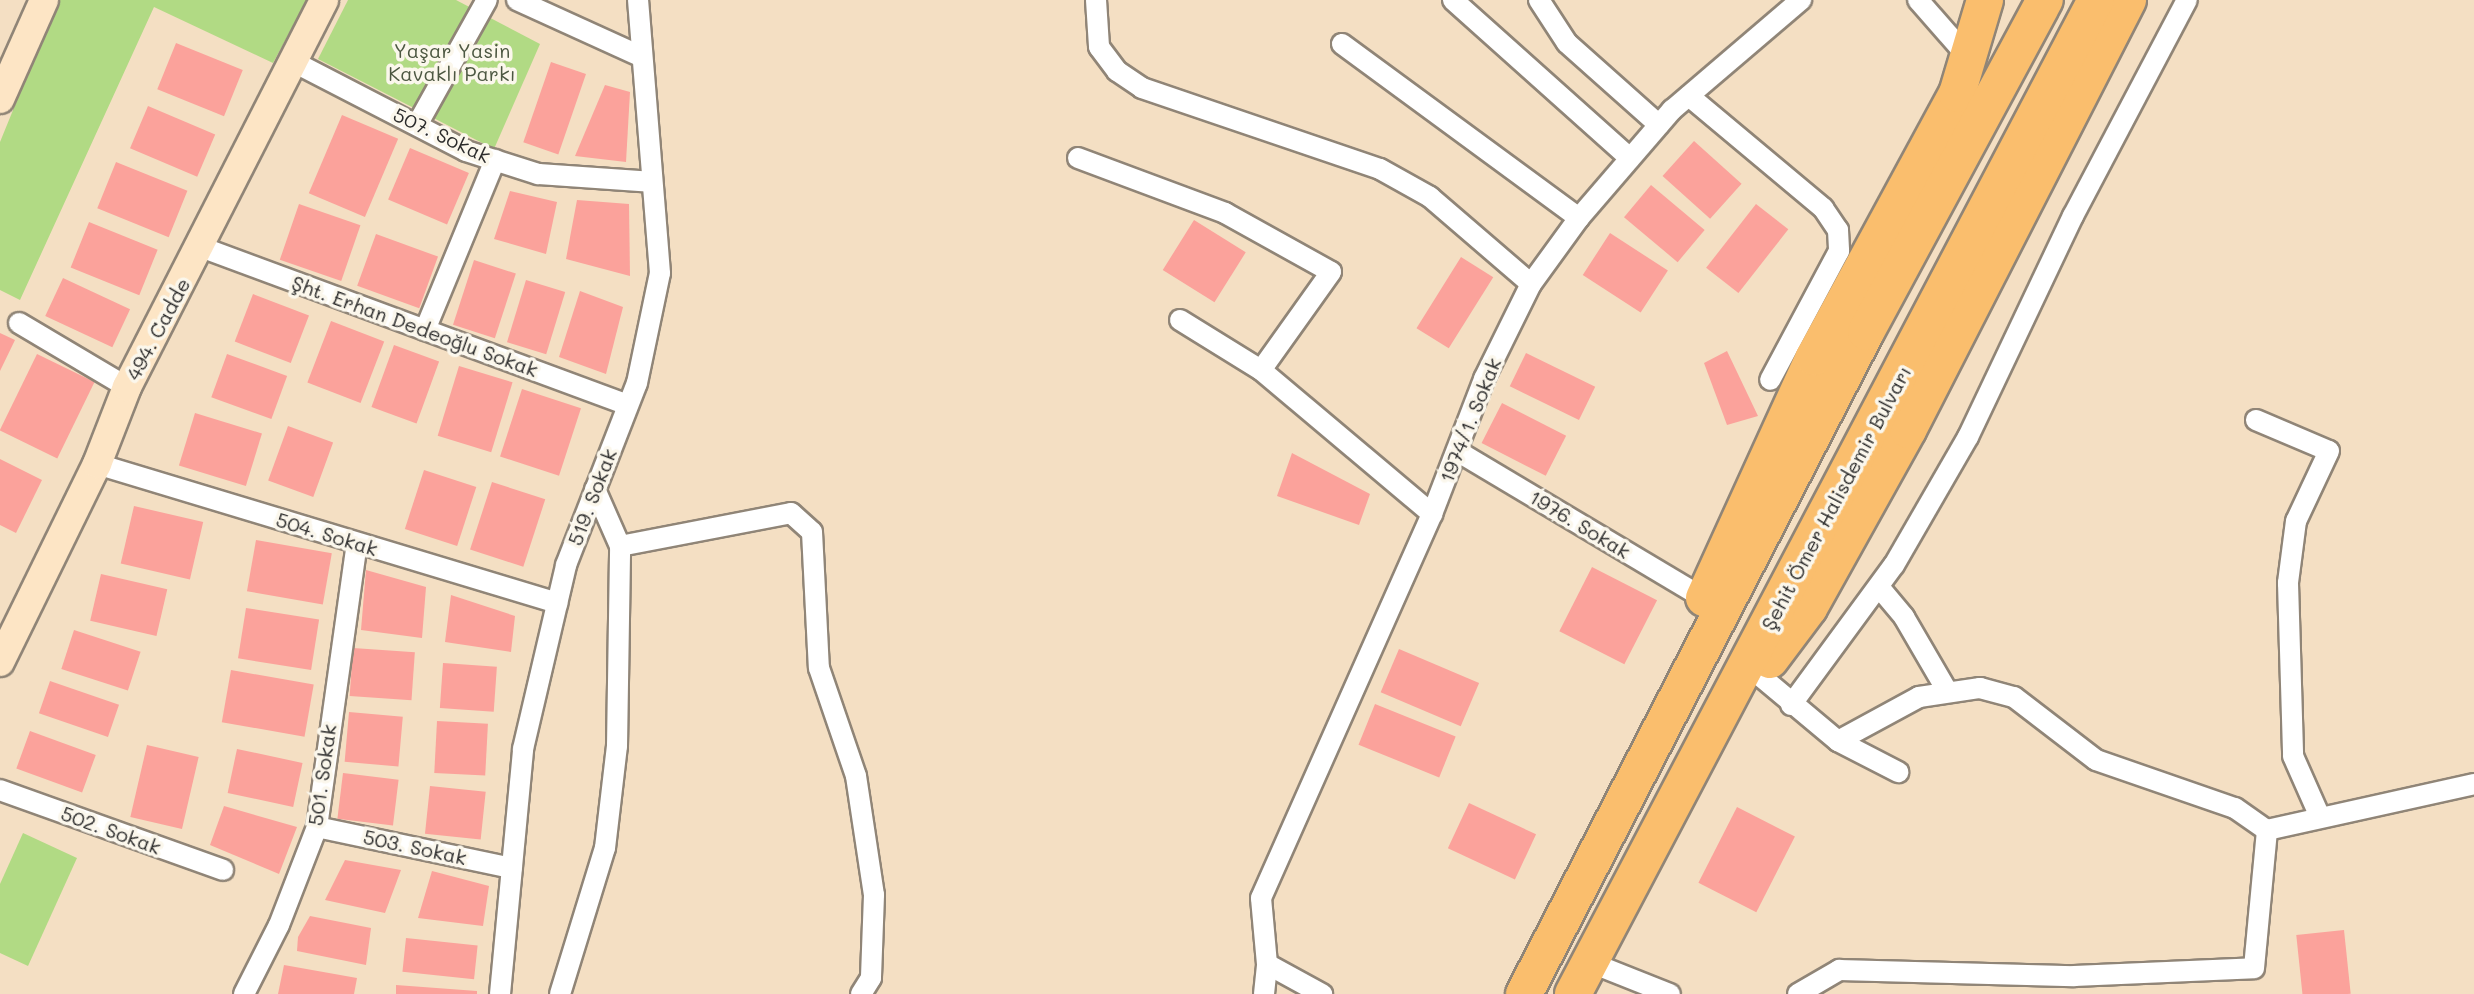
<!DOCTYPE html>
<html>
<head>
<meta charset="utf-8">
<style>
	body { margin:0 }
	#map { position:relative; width:2474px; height:994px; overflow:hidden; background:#f4dfc3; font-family:Mali,sans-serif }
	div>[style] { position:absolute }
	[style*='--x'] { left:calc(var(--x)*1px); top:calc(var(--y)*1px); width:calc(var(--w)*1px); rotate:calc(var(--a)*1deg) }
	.green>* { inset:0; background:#b1da84 }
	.building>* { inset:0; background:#fba29b; transform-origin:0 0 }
	.roads { filter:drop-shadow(2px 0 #908577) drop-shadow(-2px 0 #908577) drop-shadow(0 2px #908577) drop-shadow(0 -2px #908577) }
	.street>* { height:20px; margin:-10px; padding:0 10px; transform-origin:10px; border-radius:10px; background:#fff }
	.secondary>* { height:28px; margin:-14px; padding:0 14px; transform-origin:14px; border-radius:14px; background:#fde5c5 }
	.highway>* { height:36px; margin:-18px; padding:0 18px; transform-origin:18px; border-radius:18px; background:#fabe6d }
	span { translate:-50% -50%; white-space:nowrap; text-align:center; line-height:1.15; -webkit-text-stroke:7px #fbf7ec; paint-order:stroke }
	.park-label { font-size:20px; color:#4c5741 }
	.street-label { font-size:20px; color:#2b2b2b }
</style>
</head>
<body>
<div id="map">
	<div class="green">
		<i style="clip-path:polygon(58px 0,307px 0,273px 63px,154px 7px,20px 300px,0 290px,0 142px)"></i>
		<i style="clip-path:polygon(348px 0,456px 0,540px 44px,494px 149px,318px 59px)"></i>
		<i style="clip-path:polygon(23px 833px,77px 858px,28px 966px,0 953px,0 884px)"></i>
	</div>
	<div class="building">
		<i style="left:176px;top:43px;width:72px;height:50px;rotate:22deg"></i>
		<i style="left:551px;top:62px;width:37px;height:85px;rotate:19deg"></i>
		<i style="clip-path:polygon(605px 85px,630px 92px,626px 162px,575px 156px)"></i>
		<i style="left:148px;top:106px;width:73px;height:46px;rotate:23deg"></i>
		<i style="left:342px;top:115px;width:61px;height:85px;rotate:23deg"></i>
		<i style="left:1694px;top:141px;width:64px;height:47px;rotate:42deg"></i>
		<i style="left:410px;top:148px;width:64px;height:56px;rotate:23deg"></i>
		<i style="left:116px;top:162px;width:77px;height:50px;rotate:22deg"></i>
		<i style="left:1651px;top:185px;width:70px;height:42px;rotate:40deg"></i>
		<i style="clip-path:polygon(510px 191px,557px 202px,546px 254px,494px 239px)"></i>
		<i style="clip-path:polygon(577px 200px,629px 204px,630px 276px,566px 259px)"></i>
		<i style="left:299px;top:204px;width:65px;height:59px;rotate:19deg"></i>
		<i style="left:1756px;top:204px;width:41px;height:81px;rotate:38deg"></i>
		<i style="left:1194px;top:220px;width:61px;height:59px;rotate:32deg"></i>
		<i style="left:89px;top:222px;width:74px;height:49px;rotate:22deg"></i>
		<i style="left:1610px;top:233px;width:69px;height:50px;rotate:33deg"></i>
		<i style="left:376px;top:234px;width:66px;height:55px;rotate:20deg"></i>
		<i style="left:1461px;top:257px;width:38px;height:84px;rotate:32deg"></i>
		<i style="left:474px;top:260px;width:44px;height:68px;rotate:18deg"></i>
		<i style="left:63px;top:278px;width:74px;height:42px;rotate:25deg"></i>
		<i style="left:526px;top:280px;width:41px;height:65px;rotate:17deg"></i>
		<i style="clip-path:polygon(580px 291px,623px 307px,606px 374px,559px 357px)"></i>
		<i style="left:253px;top:294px;width:60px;height:51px;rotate:21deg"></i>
		<i style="left:331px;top:321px;width:57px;height:66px;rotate:21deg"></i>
		<i style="clip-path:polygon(0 333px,15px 340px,0 371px)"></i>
		<i style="left:394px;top:345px;width:48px;height:66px;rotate:20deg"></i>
		<i style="clip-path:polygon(1727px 351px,1758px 416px,1727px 425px,1704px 363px)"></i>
		<i style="left:1526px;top:353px;width:77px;height:37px;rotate:26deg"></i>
		<i style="left:37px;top:354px;width:64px;height:85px;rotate:26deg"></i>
		<i style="left:227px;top:354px;width:64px;height:46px;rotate:20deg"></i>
		<i style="left:459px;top:366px;width:56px;height:73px;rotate:17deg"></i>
		<i style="left:522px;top:389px;width:62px;height:71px;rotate:18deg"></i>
		<i style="left:1502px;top:403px;width:72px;height:45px;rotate:27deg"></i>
		<i style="left:195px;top:413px;width:70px;height:55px;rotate:17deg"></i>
		<i style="left:288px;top:426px;width:48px;height:58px;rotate:20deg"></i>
		<i style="clip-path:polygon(1292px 453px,1370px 494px,1359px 525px,1277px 496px)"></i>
		<i style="clip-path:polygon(0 459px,42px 480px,16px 533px,0 525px)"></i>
		<i style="left:424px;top:470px;width:55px;height:62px;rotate:18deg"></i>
		<i style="left:492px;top:482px;width:56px;height:71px;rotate:18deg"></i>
		<i style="left:134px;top:506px;width:71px;height:59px;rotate:13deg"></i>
		<i style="left:256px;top:540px;width:77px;height:52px;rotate:10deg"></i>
		<i style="left:1592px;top:567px;width:73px;height:72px;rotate:27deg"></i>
		<i style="clip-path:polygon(366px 570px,426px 587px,422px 638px,361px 630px)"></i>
		<i style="left:101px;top:574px;width:68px;height:48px;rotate:13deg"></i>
		<i style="clip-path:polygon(451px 595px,515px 616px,511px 652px,445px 642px)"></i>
		<i style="left:246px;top:608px;width:74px;height:51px;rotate:9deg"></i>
		<i style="left:74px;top:630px;width:70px;height:41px;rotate:18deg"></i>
		<i style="left:353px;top:648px;width:62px;height:48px;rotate:4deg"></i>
		<i style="left:1399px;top:649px;width:87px;height:47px;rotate:23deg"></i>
		<i style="left:443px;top:663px;width:54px;height:45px;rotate:4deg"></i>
		<i style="left:231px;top:670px;width:84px;height:53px;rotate:10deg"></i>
		<i style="left:50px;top:681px;width:73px;height:34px;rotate:19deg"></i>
		<i style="left:1375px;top:704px;width:87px;height:44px;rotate:22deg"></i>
		<i style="left:349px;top:712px;width:54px;height:50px;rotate:5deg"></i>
		<i style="left:437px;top:721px;width:51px;height:52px;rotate:3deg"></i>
		<i style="left:30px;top:731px;width:70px;height:40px;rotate:20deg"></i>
		<i style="left:147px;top:745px;width:53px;height:74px;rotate:13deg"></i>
		<i style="left:237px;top:749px;width:67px;height:45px;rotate:12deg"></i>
		<i style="left:343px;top:773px;width:56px;height:46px;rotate:7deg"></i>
		<i style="left:430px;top:786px;width:56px;height:48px;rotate:6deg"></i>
		<i style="left:1469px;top:803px;width:74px;height:50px;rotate:25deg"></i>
		<i style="clip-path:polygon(224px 806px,297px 827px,279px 874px,210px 845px)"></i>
		<i style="left:1737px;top:807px;width:65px;height:85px;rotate:27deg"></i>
		<i style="clip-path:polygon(345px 860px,401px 870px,385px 913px,325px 900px)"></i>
		<i style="clip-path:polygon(432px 871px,489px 886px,483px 926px,418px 918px)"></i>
		<i style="clip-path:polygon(310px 916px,371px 928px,366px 965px,297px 951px,298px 937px)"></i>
		<i style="left:2344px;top:930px;width:64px;height:48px;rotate:84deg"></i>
		<i style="left:406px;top:938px;width:72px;height:34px;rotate:6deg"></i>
		<i style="clip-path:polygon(284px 965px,357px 978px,354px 994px,278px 994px)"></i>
		<i style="clip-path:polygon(396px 985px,477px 991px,477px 994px,396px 994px)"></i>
	</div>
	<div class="roads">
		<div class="street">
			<i style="--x:517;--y:0;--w:137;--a:24.5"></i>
			<i style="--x:1096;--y:0;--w:47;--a:86.3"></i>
			<i style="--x:1099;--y:47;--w:30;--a:53"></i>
			<i style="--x:1117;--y:71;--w:30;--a:34"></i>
			<i style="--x:1142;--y:88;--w:251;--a:18.8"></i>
			<i style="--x:1380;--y:169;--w:57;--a:29.2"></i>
			<i style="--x:1430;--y:197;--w:133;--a:40.7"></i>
			<i style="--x:1453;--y:0;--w:237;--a:41.8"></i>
			<i style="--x:1539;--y:0;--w:51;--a:56.9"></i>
			<i style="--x:1567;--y:43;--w:123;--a:41.7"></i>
			<i style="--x:1918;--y:0;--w:76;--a:48.7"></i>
			<i style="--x:1342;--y:44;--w:294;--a:36.3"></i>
			<i style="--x:290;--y:60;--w:198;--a:27.3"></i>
			<i style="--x:466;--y:151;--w:76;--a:17.7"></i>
			<i style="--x:538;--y:174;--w:113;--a:4"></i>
			<i style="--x:1689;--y:96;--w:175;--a:39.9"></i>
			<i style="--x:1823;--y:208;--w:27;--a:56"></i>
			<i style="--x:1838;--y:230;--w:21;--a:87"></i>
			<i style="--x:1839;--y:251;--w:146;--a:118.1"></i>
			<i style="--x:417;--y:125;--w:143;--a:-60.8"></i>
			<i style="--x:1078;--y:158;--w:157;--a:20.5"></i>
			<i style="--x:1225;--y:213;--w:121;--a:29.1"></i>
			<i style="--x:1331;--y:272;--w:120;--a:125.5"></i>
			<i style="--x:201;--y:247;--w:455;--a:20.3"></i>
			<i style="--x:1180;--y:320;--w:95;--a:31.7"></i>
			<i style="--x:1261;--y:370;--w:224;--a:40.1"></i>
			<i style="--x:19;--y:323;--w:126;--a:30.7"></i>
			<i style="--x:425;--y:330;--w:184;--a:-67.6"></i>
			<i style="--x:2256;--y:420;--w:79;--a:23"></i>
			<i style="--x:2329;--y:451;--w:77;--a:115.2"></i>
			<i style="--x:2296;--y:521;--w:63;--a:97.4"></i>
			<i style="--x:2288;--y:583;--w:173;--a:88.3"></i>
			<i style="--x:2293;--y:756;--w:67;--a:66.1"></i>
			<i style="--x:1457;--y:451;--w:287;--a:30.8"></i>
			<i style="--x:97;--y:464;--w:481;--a:16.8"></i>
			<i style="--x:620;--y:546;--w:174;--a:-10.9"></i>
			<i style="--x:791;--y:513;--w:28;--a:42"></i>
			<i style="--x:812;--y:532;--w:136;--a:87.1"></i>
			<i style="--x:819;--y:668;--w:114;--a:71.1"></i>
			<i style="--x:856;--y:776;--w:120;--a:81.4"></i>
			<i style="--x:874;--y:895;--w:83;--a:92.1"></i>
			<i style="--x:871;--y:978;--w:19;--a:122"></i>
			<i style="--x:1879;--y:587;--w:39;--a:50"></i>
			<i style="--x:1904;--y:617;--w:86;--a:59.8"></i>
			<i style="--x:1759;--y:675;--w:103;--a:39.9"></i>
			<i style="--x:1838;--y:741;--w:68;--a:27.3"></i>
			<i style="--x:1791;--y:705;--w:174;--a:-53.7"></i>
			<i style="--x:1894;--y:565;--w:148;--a:-60"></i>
			<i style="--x:1968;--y:437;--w:245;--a:-64.6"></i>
			<i style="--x:2073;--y:216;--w:244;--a:-62.2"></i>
			<i style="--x:1838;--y:741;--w:92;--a:-28.5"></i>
			<i style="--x:1919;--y:697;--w:62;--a:-8.4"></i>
			<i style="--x:1980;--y:688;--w:35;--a:15"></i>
			<i style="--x:2014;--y:697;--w:103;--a:37.5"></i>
			<i style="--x:2096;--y:760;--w:147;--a:19.1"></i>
			<i style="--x:2235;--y:808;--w:39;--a:35"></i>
			<i style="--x:2267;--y:830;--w:212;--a:-12.5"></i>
			<i style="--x:0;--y:790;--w:237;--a:19.7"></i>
			<i style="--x:317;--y:827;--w:199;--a:11.9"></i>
			<i style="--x:1589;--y:962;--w:87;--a:21.6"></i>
			<i style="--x:1267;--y:964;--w:63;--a:28.6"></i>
			<i style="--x:1839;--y:970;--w:235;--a:1.5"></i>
			<i style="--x:2074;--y:976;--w:180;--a:-2.5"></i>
			<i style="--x:2254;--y:968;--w:139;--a:-84.6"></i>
			<i style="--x:244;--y:994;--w:77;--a:-63.1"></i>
			<i style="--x:279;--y:925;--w:105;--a:-68.8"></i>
			<i style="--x:317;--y:827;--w:286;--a:-82"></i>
			<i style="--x:500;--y:994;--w:246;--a:-84.6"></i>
			<i style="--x:523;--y:749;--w:189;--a:-76.8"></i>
			<i style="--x:566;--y:565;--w:195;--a:-68.7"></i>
			<i style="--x:637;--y:383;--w:112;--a:-78.2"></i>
			<i style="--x:660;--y:273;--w:274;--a:-94.6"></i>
			<i style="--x:560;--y:994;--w:153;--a:-72.9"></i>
			<i style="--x:605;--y:848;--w:103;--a:-83.3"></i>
			<i style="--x:617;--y:746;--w:200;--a:-89.1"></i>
			<i style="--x:620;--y:546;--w:62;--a:-113.7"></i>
			<i style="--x:1264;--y:994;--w:30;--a:-84"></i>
			<i style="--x:1267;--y:964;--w:66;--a:-95.2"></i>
			<i style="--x:1261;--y:898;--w:420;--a:-66"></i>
			<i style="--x:1432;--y:514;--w:145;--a:-68.9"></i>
			<i style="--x:1484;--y:379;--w:106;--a:-63.7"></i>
			<i style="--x:1531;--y:284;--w:82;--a:-54"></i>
			<i style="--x:1579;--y:218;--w:143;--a:-49.3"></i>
			<i style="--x:1672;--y:110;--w:170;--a:-40.5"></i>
			<i style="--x:1798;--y:994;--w:48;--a:-30.3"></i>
		</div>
		<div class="secondary">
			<i style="--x:0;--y:99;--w:108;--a:-66"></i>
			<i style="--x:0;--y:662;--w:220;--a:-63.9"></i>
			<i style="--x:97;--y:464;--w:83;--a:-68.7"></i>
			<i style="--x:127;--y:387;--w:434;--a:-63"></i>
		</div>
		<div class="highway">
			<i style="--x:1704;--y:598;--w:265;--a:-65.5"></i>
			<i style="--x:1814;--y:357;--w:299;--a:-61.5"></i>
			<i style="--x:1957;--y:94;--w:98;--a:-73.4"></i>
			<i style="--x:1770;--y:660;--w:65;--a:-53.1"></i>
			<i style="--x:1809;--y:608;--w:204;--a:-60.9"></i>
			<i style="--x:1908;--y:430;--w:483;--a:-62.9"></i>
			<i style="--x:1524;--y:994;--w:745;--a:-62.68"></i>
			<i style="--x:1866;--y:332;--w:377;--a:-61.7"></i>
			<i style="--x:1573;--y:994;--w:1123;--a:-62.25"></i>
		</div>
	</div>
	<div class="park-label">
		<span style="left:452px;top:62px">Yaşar Yasin<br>Kavaklı Parkı</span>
	</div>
	<div class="street-label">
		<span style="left:442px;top:135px;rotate:25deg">507. Sokak</span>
		<span style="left:415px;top:326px;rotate:20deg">Şht. Erhan Dedeoğlu Sokak</span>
		<span style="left:158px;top:329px;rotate:-62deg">494. Cadde</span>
		<span style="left:1470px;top:420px;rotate:-68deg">1974/1. Sokak</span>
		<span style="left:592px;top:497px;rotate:-69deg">519. Sokak</span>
		<span style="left:1836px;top:498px;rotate:-62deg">Şehit Ömer Halisdemir Bulvarı</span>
		<span style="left:1580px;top:524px;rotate:31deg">1976. Sokak</span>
		<span style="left:327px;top:534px;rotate:17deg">504. Sokak</span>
		<span style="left:322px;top:775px;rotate:-82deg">501. Sokak</span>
		<span style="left:111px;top:830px;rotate:20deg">502. Sokak</span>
		<span style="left:415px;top:847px;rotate:12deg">503. Sokak</span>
	</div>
</div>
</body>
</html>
